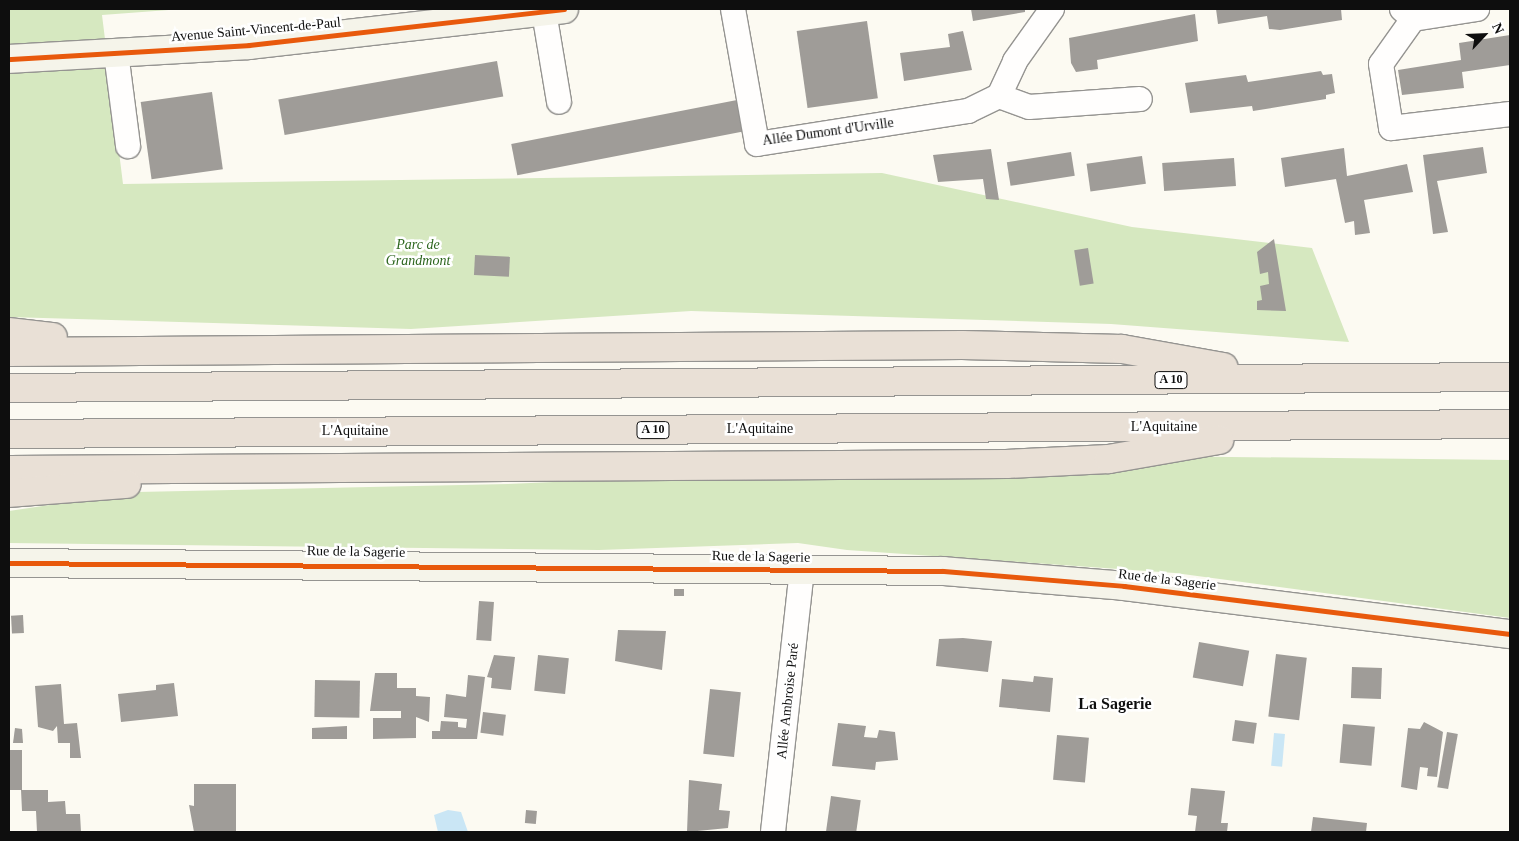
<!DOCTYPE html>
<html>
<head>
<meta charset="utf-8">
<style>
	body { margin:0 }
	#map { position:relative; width:1519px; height:841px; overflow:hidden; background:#fcfaf2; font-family:"Times New Roman",serif }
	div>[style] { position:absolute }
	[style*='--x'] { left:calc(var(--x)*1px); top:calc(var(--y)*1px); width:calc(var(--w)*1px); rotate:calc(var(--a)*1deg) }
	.forest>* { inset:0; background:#d6e8c0 }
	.water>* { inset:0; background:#cae6f5; transform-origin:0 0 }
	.building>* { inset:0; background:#9f9c98; transform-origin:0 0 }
	.roads { filter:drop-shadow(1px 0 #959491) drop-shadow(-1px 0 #959491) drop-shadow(0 1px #959491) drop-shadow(0 -1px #959491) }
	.street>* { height:24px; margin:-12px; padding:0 12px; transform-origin:12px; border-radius:12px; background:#fffefd }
	.secondary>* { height:28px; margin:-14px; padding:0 14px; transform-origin:14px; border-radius:14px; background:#f5f4ea }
	.highway>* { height:28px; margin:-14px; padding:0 14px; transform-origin:14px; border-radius:14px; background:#e9e0d6 }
	.cycleway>* { height:5px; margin:-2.5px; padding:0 2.5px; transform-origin:2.5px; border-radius:2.5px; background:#e8590c }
	span { translate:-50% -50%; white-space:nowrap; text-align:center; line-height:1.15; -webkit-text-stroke:5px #fff; paint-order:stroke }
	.shield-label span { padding:1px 4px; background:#fff; border:1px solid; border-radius:4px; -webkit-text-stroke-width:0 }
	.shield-label { font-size:12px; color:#0e0e0e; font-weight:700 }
	.street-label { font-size:14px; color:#0e0e0e }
	.park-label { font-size:14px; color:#2d661e; font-style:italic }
	.quarter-label { font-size:16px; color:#0e0e0e; font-weight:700 }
	.frame { position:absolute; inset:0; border:10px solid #0e0e0e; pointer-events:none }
	.north { position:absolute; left:1459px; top:10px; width:50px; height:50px; -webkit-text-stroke:4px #fff; paint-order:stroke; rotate:65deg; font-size:14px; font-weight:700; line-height:20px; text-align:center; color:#0e0e0e }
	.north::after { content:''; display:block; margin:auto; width:18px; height:22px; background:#0e0e0e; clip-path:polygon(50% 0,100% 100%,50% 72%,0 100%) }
</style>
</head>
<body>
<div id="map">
	<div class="forest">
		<i style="clip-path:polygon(9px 9px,182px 9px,102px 15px,123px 184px,882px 173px,1132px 227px,1312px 248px,1349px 342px,1111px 324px,691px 311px,411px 329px,9px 317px)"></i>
		<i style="clip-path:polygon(1147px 456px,1510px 460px,1510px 618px,1175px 573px,847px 550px,798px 543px,599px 550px,9px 543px,9px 511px,137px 492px,508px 484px)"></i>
	</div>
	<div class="water">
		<i style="left:1274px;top:733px;width:11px;height:33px;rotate:5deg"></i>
		<i style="clip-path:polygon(448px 810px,461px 812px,468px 832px,438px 832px,434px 815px)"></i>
	</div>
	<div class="building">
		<i style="clip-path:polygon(971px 9px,1025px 9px,1025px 12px,973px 21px)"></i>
		<i style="clip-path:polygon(1216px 9px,1341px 9px,1342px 20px,1280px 30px,1269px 29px,1267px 16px,1218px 24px)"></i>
		<i style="clip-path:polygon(1195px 14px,1198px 41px,1097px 60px,1098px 69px,1076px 72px,1071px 63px,1069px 38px)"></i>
		<i style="left:867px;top:21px;width:78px;height:71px;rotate:82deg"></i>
		<i style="clip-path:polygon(963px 31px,972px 70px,904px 81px,900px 53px,950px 47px,948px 34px)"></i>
		<i style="clip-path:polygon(1510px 35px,1510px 65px,1462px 72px,1464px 88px,1402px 95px,1398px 70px,1461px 60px,1459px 43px)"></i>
		<i style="left:497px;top:61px;width:36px;height:222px;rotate:80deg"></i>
		<i style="clip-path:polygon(1321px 71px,1323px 75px,1332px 74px,1335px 93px,1326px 95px,1326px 99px,1253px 111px,1252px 106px,1190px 113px,1185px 83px,1246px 75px,1248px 82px)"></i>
		<i style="left:212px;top:92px;width:78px;height:72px;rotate:82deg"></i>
		<i style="left:737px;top:100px;width:32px;height:230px;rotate:79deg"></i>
		<i style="clip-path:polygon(1483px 147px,1487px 173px,1437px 181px,1448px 232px,1433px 234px,1423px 155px)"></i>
		<i style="clip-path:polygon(1344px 148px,1347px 176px,1407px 164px,1413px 192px,1364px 200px,1370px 233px,1355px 235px,1354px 221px,1345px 223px,1336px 179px,1285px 187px,1281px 158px)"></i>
		<i style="clip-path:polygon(991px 149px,999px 200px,986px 199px,983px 179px,938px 182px,933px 155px)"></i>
		<i style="left:1071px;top:152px;width:24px;height:65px;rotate:81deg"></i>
		<i style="left:1142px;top:156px;width:28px;height:56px;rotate:82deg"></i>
		<i style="left:1234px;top:158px;width:28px;height:72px;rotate:86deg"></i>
		<i style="clip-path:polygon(1274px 239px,1286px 311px,1257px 310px,1257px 301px,1262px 300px,1260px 286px,1269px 284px,1268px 272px,1260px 274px,1257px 252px)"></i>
		<i style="left:1088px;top:248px;width:36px;height:14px;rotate:81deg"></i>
		<i style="left:475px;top:255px;width:35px;height:20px;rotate:3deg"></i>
		<i style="left:674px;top:589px;width:10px;height:7px"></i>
		<i style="left:479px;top:601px;width:15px;height:39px;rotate:4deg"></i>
		<i style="left:23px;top:615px;width:18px;height:12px;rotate:87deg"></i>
		<i style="clip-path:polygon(618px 630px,666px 631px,662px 670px,615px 661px)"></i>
		<i style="clip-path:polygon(963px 638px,992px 641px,988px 672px,936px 666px,939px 639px)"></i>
		<i style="left:1199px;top:642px;width:51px;height:36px;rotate:10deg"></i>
		<i style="left:1276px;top:654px;width:31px;height:63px;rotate:7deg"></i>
		<i style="clip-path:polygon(494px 655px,515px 657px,511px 690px,491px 688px,492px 678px,487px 677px)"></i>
		<i style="left:538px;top:655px;width:31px;height:36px;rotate:6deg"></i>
		<i style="left:1352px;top:667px;width:30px;height:31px;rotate:2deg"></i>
		<i style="clip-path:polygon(375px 673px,397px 673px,397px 688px,416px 688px,416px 696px,430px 697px,429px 722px,416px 717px,416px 738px,373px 739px,373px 718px,401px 718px,401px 711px,370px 711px)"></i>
		<i style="clip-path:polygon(468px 675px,485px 677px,477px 739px,432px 739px,432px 731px,440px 731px,441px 721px,458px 722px,458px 727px,466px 728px,467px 719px,444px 717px,446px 694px,466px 697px)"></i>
		<i style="clip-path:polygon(1034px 676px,1053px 678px,1050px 712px,999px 707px,1002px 679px,1033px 682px)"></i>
		<i style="left:315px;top:680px;width:45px;height:37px;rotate:1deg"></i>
		<i style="clip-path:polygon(174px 683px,178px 716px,121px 722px,118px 694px,156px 690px,156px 685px)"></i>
		<i style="clip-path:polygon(61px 684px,64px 724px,77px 723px,81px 758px,70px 758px,70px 743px,58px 743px,57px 726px,53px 731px,38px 727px,35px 686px)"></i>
		<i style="left:710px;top:689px;width:31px;height:65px;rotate:6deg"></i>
		<i style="left:483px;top:712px;width:23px;height:21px;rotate:7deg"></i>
		<i style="left:1235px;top:720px;width:22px;height:21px;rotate:8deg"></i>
		<i style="clip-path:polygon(1424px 722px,1443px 732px,1437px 777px,1427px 776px,1428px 768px,1420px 767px,1417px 790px,1401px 787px,1408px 728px,1420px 729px)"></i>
		<i style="clip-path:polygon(838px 723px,866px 726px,864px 737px,877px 738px,879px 730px,895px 732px,898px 760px,876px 762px,875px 770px,832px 766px)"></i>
		<i style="left:1343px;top:724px;width:32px;height:39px;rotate:5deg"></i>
		<i style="clip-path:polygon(347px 726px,347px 739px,312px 739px,312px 728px)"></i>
		<i style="clip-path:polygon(15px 728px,22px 729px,23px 743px,13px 743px)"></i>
		<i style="left:1447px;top:732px;width:11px;height:56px;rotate:10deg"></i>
		<i style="left:1057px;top:735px;width:32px;height:45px;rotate:5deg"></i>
		<i style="clip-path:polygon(9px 750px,22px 750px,22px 790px,48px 790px,48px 802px,65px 801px,66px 814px,80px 814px,81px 832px,37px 832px,36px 811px,22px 811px,21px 790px,9px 790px)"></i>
		<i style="clip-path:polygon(689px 780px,722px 784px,719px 810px,730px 811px,728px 828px,687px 832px)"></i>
		<i style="clip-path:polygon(194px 784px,236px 784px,236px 832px,194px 832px,189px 805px,194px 806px)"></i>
		<i style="clip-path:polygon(1191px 788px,1225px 791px,1221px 823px,1228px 823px,1227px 832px,1195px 832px,1197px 816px,1188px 815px)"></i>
		<i style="left:831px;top:796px;width:30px;height:36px;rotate:8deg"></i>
		<i style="left:526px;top:810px;width:11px;height:13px;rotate:5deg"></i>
		<i style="clip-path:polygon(1313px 817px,1367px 823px,1366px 832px,1311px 832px)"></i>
	</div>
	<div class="roads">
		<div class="street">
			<i style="--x:733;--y:9;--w:137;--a:79.9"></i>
			<i style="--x:757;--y:144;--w:214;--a:-8.9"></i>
			<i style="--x:968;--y:111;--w:34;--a:-26"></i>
			<i style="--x:999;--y:96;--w:32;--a:20"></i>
			<i style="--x:1029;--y:107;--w:111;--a:-4.1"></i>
			<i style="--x:1402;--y:9;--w:15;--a:42"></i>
			<i style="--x:1413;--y:19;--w:65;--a:-8.9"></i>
			<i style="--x:544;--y:12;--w:91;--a:80.5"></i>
			<i style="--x:1413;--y:19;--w:55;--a:125.4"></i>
			<i style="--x:1381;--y:64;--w:65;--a:81.1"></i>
			<i style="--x:1391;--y:128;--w:120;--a:-6.7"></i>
			<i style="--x:116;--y:53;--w:94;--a:82.6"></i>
			<i style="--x:999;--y:96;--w:38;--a:-65"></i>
			<i style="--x:1015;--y:61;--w:64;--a:-54.6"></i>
			<i style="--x:773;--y:832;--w:265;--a:-83.7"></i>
		</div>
		<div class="secondary">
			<i style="--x:9;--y:59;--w:240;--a:-3.3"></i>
			<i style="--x:249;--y:45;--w:317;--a:-6.5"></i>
			<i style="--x:9;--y:563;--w:934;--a:0.49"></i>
			<i style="--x:943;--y:571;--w:182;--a:4.7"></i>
			<i style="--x:1124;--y:586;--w:389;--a:7.1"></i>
		</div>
		<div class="highway">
			<i style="--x:9;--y:332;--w:44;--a:6.5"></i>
			<i style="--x:9;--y:352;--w:953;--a:-0.42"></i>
			<i style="--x:962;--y:345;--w:160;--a:1.4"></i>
			<i style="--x:1122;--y:349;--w:103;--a:10.1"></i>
			<i style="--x:9;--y:388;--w:1501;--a:-0.42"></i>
			<i style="--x:9;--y:434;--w:1501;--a:-0.38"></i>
			<i style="--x:9;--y:470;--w:997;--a:-0.34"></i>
			<i style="--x:1006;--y:464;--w:103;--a:-2.8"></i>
			<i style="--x:1109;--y:459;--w:112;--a:-9.8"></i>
			<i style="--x:9;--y:493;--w:118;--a:-4.4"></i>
		</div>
	</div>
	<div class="cycleway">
		<i style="--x:9;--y:59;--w:240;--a:-3.3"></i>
		<i style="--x:249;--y:45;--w:317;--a:-6.5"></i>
		<i style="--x:9;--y:563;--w:934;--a:0.49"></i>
		<i style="--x:943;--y:571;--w:182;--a:4.7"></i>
		<i style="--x:1124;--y:586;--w:389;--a:7.1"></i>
	</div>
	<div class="shield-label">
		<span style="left:1171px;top:380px">A 10</span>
		<span style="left:653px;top:430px">A 10</span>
	</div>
	<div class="street-label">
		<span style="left:256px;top:30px;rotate:-5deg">Avenue Saint-Vincent-de-Paul</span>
		<span style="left:828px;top:132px;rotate:-8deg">Allée Dumont d'Urville</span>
		<span style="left:1164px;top:427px">L'Aquitaine</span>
		<span style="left:760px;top:429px">L'Aquitaine</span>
		<span style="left:355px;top:431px">L'Aquitaine</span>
		<span style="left:356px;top:552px;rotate:1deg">Rue de la Sagerie</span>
		<span style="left:761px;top:557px;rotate:1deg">Rue de la Sagerie</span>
		<span style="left:1167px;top:580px;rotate:7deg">Rue de la Sagerie</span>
		<span style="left:788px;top:701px;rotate:-84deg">Allée Ambroise Paré</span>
	</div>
	<div class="park-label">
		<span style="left:418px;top:253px">Parc de<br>Grandmont</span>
	</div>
	<div class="quarter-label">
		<span style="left:1115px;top:704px">La Sagerie</span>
	</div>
	<div class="frame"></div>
	<div class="north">N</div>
</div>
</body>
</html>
